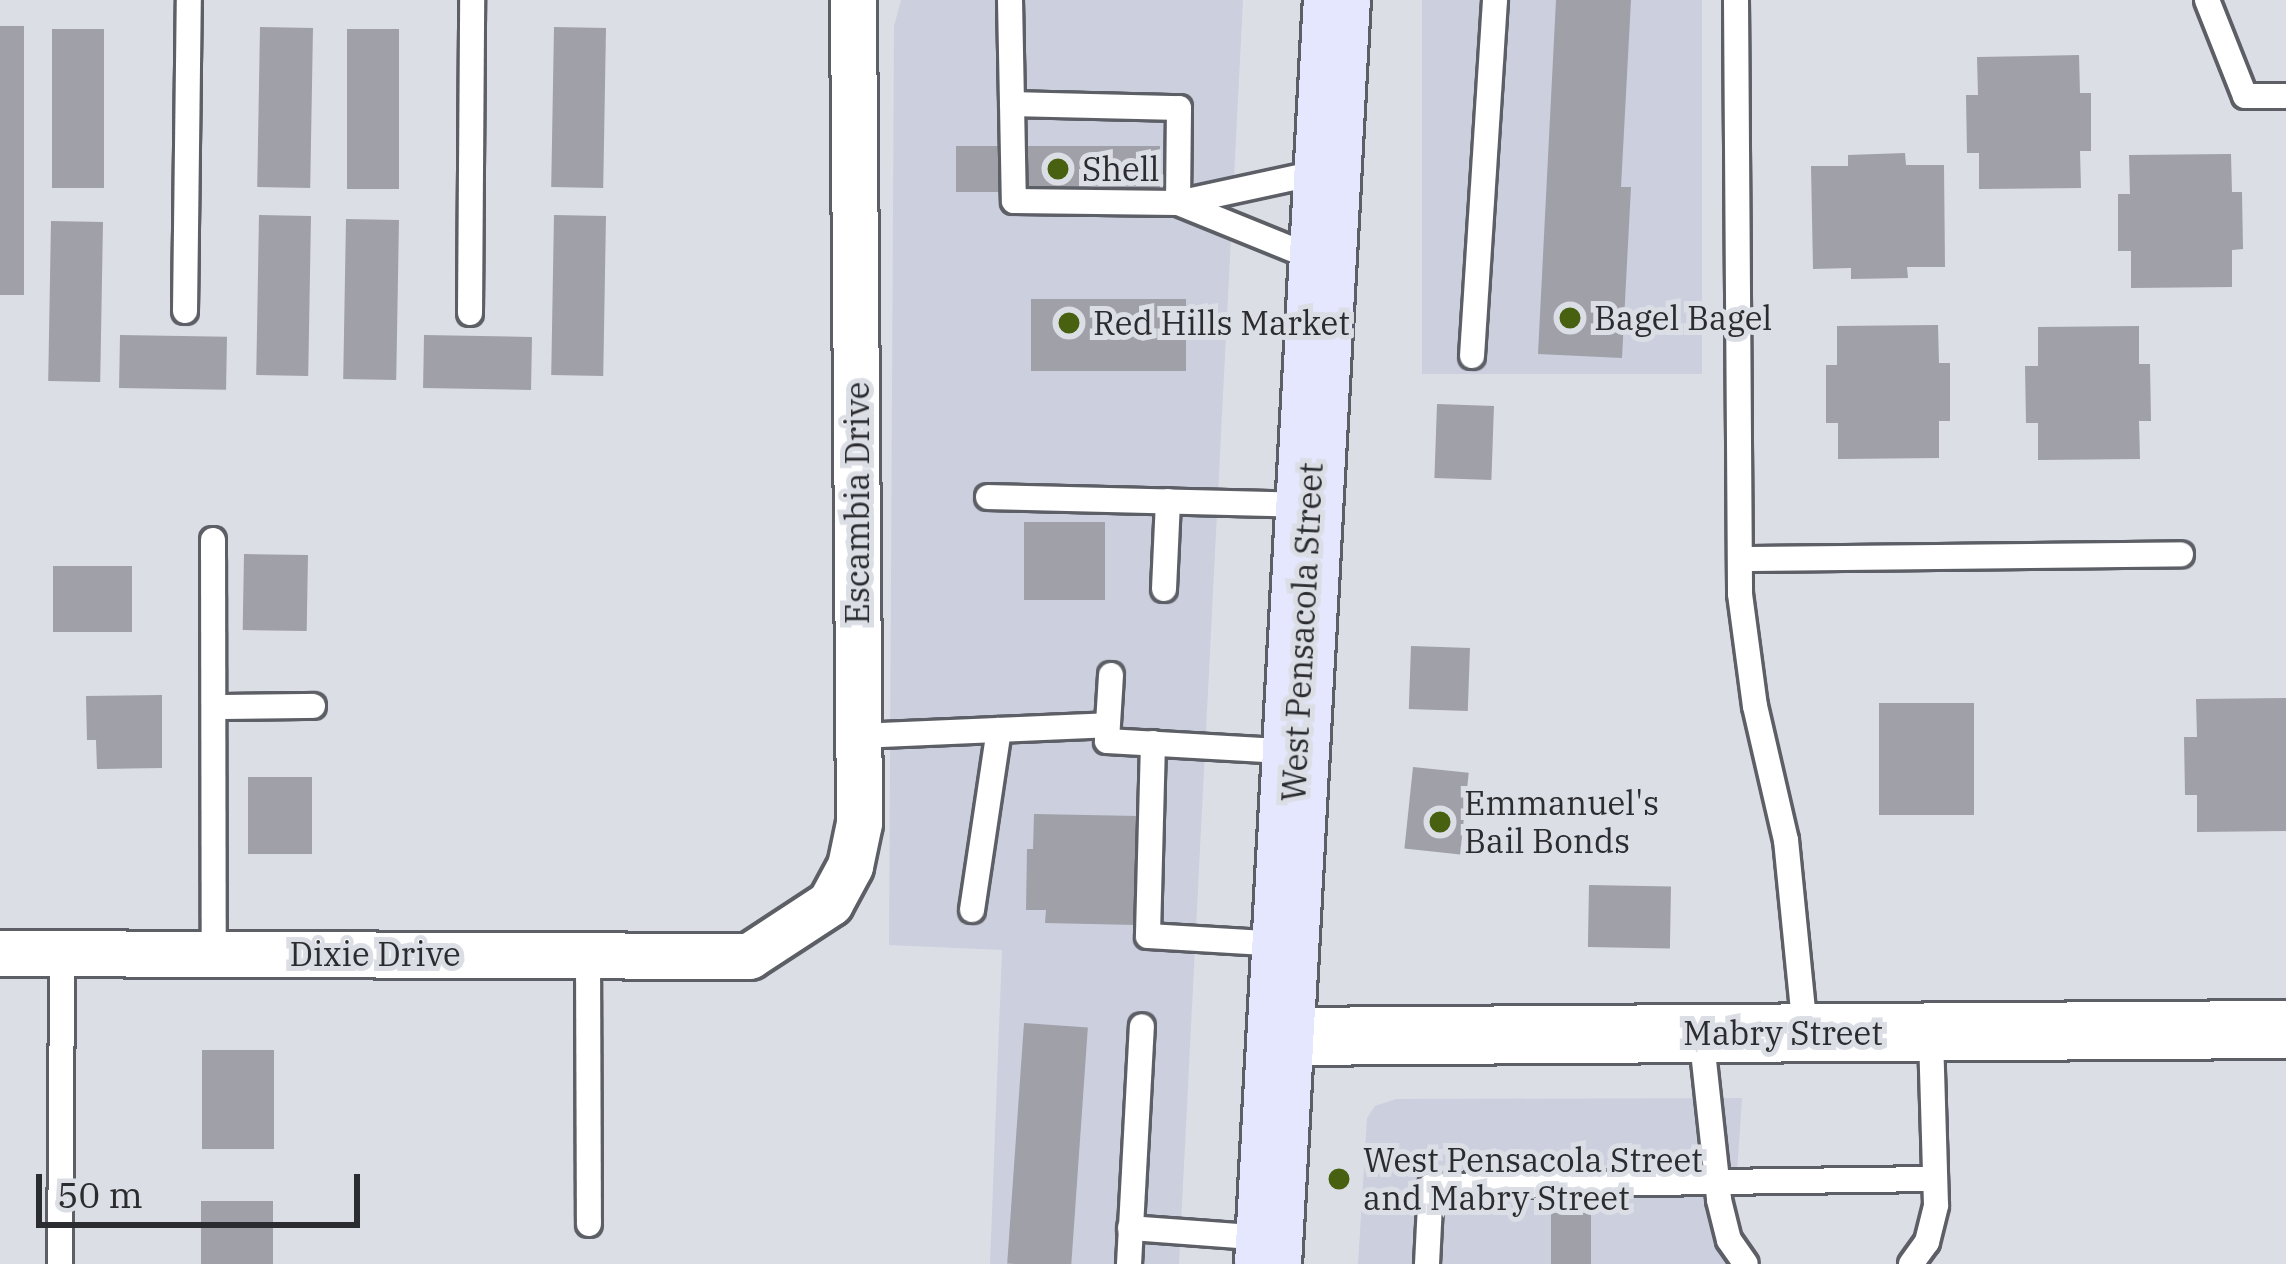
<!DOCTYPE html>
<html>
<head>
<meta charset="utf-8">
<style>
	body { margin:0 }
	#map { position:relative; width:2286px; height:1264px; overflow:hidden; background:#dcdee6; font-family:"IBM Plex Serif",serif }
	div>[style] { position:absolute }
	[style*='--x'] { left:calc(var(--x)*1px); top:calc(var(--y)*1px); width:calc(var(--w)*1px); rotate:calc(var(--a)*1deg) }
	.built>* { inset:0; background:#cccfde; transform-origin:0 0 }
	.building>* { inset:0; background:#9fa0a8; transform-origin:0 0 }
	.roads { filter:drop-shadow(3px 0 #5d5f66) drop-shadow(-3px 0 #5d5f66) drop-shadow(0 3px #5d5f66) drop-shadow(0 -3px #5d5f66) }
	.service>* { height:24px; margin:-12px; padding:0 12px; transform-origin:12px; border-radius:12px; background:#fff }
	.minor>* { height:45px; margin:-22.5px; padding:0 22.5px; transform-origin:22.5px; border-radius:22.5px; background:#fff }
	.tertiary>* { height:57px; margin:-28.5px; padding:0 28.5px; transform-origin:28.5px; border-radius:28.5px; background:#fff }
	.secondary>* { height:66px; margin:-33px; padding:0 33px; transform-origin:33px; border-radius:33px; background:#e4e7fe }
	.dots>* { width:33px; height:33px; translate:-50% -50%; box-sizing:border-box; border:6px solid #dcdee6; border-radius:50% }
	span { translate:-50% -50%; white-space:nowrap; text-align:center; line-height:1.15; -webkit-text-stroke:10px #dcdee6; paint-order:stroke }
	.poi-label { font-size:33px; color:#2b2c2f }
	.left { translate:0 -50%; text-align:left }
	.street-label { font-size:33px; color:#2b2c2f }
	.scale { position:absolute; left:36px; top:1174px; width:324px; height:54px; box-sizing:border-box; border:6px solid #2b2c2f; border-top:0; padding-left:15px; font-size:36px; line-height:42px; white-space:nowrap; color:#2b2c2f; -webkit-text-stroke:9px #dcdee6; paint-order:stroke }
</style>
</head>
<body>
<div id="map">
	<div class="built">
		<i style="clip-path:polygon(901px 0,1243px 0,1179px 1264px,990px 1264px,1002px 950px,889px 945px,894px 26px)"></i>
		<i style="left:1422px;top:0;width:280px;height:374px"></i>
		<i style="clip-path:polygon(1742px 1098px,1731px 1264px,1358px 1264px,1367px 1118px,1375px 1106px,1396px 1099px)"></i>
	</div>
	<div class="building">
		<i style="clip-path:polygon(1556px 0,1631px 0,1621px 187px,1631px 187px,1622px 358px,1538px 354px)"></i>
		<i style="left:0;top:26px;width:24px;height:269px"></i>
		<i style="left:260px;top:27px;width:53px;height:160px;rotate:1deg"></i>
		<i style="left:554px;top:27px;width:52px;height:160px;rotate:1deg"></i>
		<i style="left:52px;top:29px;width:52px;height:159px"></i>
		<i style="left:347px;top:29px;width:52px;height:160px"></i>
		<i style="clip-path:polygon(2079px 55px,2080px 93px,2091px 93px,2091px 151px,2080px 151px,2081px 188px,1979px 189px,1979px 153px,1967px 153px,1966px 95px,1978px 95px,1977px 57px)"></i>
		<i style="left:956px;top:146px;width:204px;height:46px"></i>
		<i style="clip-path:polygon(1905px 153px,1906px 165px,1944px 165px,1945px 267px,1907px 267px,1908px 278px,1851px 279px,1851px 268px,1813px 269px,1811px 166px,1848px 166px,1848px 155px)"></i>
		<i style="clip-path:polygon(2231px 154px,2232px 192px,2242px 192px,2243px 249px,2232px 250px,2232px 287px,2131px 288px,2131px 251px,2118px 251px,2118px 194px,2130px 194px,2129px 155px)"></i>
		<i style="left:259px;top:215px;width:52px;height:160px;rotate:1deg"></i>
		<i style="left:554px;top:215px;width:52px;height:160px;rotate:1deg"></i>
		<i style="left:346px;top:219px;width:53px;height:160px;rotate:1deg"></i>
		<i style="left:51px;top:221px;width:52px;height:160px;rotate:1deg"></i>
		<i style="left:1031px;top:299px;width:155px;height:72px"></i>
		<i style="clip-path:polygon(1938px 325px,1939px 363px,1950px 363px,1950px 421px,1939px 421px,1939px 458px,1838px 459px,1838px 423px,1826px 423px,1826px 365px,1837px 365px,1837px 326px)"></i>
		<i style="clip-path:polygon(2139px 326px,2139px 364px,2150px 364px,2151px 421px,2139px 421px,2140px 459px,2038px 460px,2038px 423px,2026px 423px,2025px 366px,2038px 366px,2038px 327px)"></i>
		<i style="left:120px;top:335px;width:107px;height:53px;rotate:1deg"></i>
		<i style="left:424px;top:335px;width:108px;height:53px;rotate:1deg"></i>
		<i style="left:1437px;top:404px;width:57px;height:74px;rotate:2deg"></i>
		<i style="left:1105px;top:522px;width:78px;height:81px;rotate:90deg"></i>
		<i style="left:244px;top:554px;width:64px;height:76px;rotate:1deg"></i>
		<i style="left:132px;top:566px;width:66px;height:79px;rotate:90deg"></i>
		<i style="left:1411px;top:646px;width:59px;height:63px;rotate:2deg"></i>
		<i style="clip-path:polygon(162px 695px,162px 768px,97px 769px,96px 740px,87px 740px,86px 696px)"></i>
		<i style="clip-path:polygon(2286px 698px,2286px 831px,2197px 832px,2197px 795px,2185px 795px,2184px 737px,2197px 737px,2196px 699px)"></i>
		<i style="left:1879px;top:703px;width:95px;height:112px"></i>
		<i style="left:1413px;top:767px;width:56px;height:82px;rotate:6deg"></i>
		<i style="left:248px;top:777px;width:64px;height:77px"></i>
		<i style="clip-path:polygon(1034px 814px,1138px 816px,1137px 925px,1045px 923px,1046px 910px,1026px 910px,1027px 849px,1033px 849px)"></i>
		<i style="left:1589px;top:885px;width:82px;height:62px;rotate:1deg"></i>
		<i style="left:1024px;top:1023px;width:64px;height:241px;rotate:4deg"></i>
		<i style="left:202px;top:1050px;width:72px;height:99px"></i>
		<i style="left:201px;top:1201px;width:72px;height:63px"></i>
		<i style="left:1551px;top:1213px;width:40px;height:51px"></i>
	</div>
	<div class="roads">
		<div class="service">
			<i style="--x:1010;--y:0;--w:201;--a:88.9"></i>
			<i style="--x:1014;--y:201;--w:164;--a:0.7"></i>
			<i style="--x:1178;--y:203;--w:151;--a:-12.2"></i>
			<i style="--x:1736;--y:0;--w:594;--a:89.61"></i>
			<i style="--x:1740;--y:594;--w:113;--a:82.4"></i>
			<i style="--x:1755;--y:706;--w:138;--a:77"></i>
			<i style="--x:1786;--y:840;--w:193;--a:84.3"></i>
			<i style="--x:2207;--y:0;--w:103;--a:68.4"></i>
			<i style="--x:2245;--y:96;--w:41;--a:0"></i>
			<i style="--x:1012;--y:104;--w:167;--a:1.4"></i>
			<i style="--x:1179;--y:108;--w:95;--a:90.6"></i>
			<i style="--x:1178;--y:203;--w:154;--a:22.1"></i>
			<i style="--x:185;--y:311;--w:311;--a:-89.3"></i>
			<i style="--x:470;--y:313;--w:313;--a:-89.6"></i>
			<i style="--x:1472;--y:356;--w:357;--a:-86.3"></i>
			<i style="--x:988;--y:497;--w:321;--a:1.4"></i>
			<i style="--x:213;--y:540;--w:414;--a:89.9"></i>
			<i style="--x:1740;--y:559;--w:441;--a:-0.6"></i>
			<i style="--x:1164;--y:589;--w:88;--a:-87.4"></i>
			<i style="--x:1111;--y:675;--w:66;--a:93.5"></i>
			<i style="--x:1107;--y:741;--w:189;--a:3.3"></i>
			<i style="--x:214;--y:707;--w:99;--a:-0.6"></i>
			<i style="--x:858;--y:736;--w:249;--a:-2.5"></i>
			<i style="--x:1153;--y:743;--w:193;--a:91.5"></i>
			<i style="--x:1148;--y:936;--w:134;--a:3.4"></i>
			<i style="--x:972;--y:910;--w:182;--a:-81.5"></i>
			<i style="--x:588;--y:955;--w:269;--a:89.8"></i>
			<i style="--x:1701;--y:1033;--w:168;--a:83.8"></i>
			<i style="--x:1719;--y:1200;--w:41;--a:76"></i>
			<i style="--x:1729;--y:1240;--w:29;--a:55"></i>
			<i style="--x:1130;--y:1228;--w:137;--a:4.2"></i>
			<i style="--x:60;--y:1264;--w:310;--a:-89.6"></i>
			<i style="--x:1129;--y:1264;--w:238;--a:-86.9"></i>
			<i style="--x:1427;--y:1264;--w:78;--a:-87.1"></i>
			<i style="--x:1431;--y:1186;--w:504;--a:-0.8"></i>
			<i style="--x:1911;--y:1264;--w:27;--a:-54"></i>
			<i style="--x:1927;--y:1242;--w:38;--a:-76"></i>
			<i style="--x:1936;--y:1205;--w:173;--a:-91.7"></i>
		</div>
		<div class="minor">
			<i style="--x:0;--y:953;--w:749;--a:0.23"></i>
			<i style="--x:749;--y:956;--w:97;--a:-33.2"></i>
			<i style="--x:830;--y:903;--w:42;--a:-61.6"></i>
			<i style="--x:850;--y:866;--w:44;--a:-78.2"></i>
			<i style="--x:859;--y:823;--w:823;--a:-90.42"></i>
		</div>
		<div class="tertiary">
			<i style="--x:1280;--y:1036;--w:1006;--a:-0.4"></i>
		</div>
		<div class="secondary">
			<i style="--x:1268;--y:1264;--w:1266;--a:-86.88"></i>
		</div>
	</div>
	<div class="dots">
		<i style="left:1058px;top:169px;background:#476111"></i>
		<i style="left:1570px;top:318px;background:#476111"></i>
		<i style="left:1069px;top:323px;background:#476111"></i>
		<i style="left:1440px;top:822px;background:#476111"></i>
		<i style="left:1339px;top:1179px;background:#476111"></i>
	</div>
	<div class="poi-label">
		<span class="left" style="left:1082px;top:169px">Shell</span>
		<span class="left" style="left:1594px;top:318px">Bagel Bagel</span>
		<span class="left" style="left:1093px;top:323px">Red Hills Market</span>
		<span class="left" style="left:1464px;top:822px">Emmanuel's<br>Bail Bonds</span>
		<span class="left" style="left:1363px;top:1179px">West Pensacola Street<br>and Mabry Street</span>
	</div>
	<div class="street-label">
		<span style="left:857px;top:503px;rotate:-90deg">Escambia Drive</span>
		<span style="left:1302px;top:632px;rotate:-87deg">West Pensacola Street</span>
		<span style="left:375px;top:954px">Dixie Drive</span>
		<span style="left:1783px;top:1033px">Mabry Street</span>
	</div>
	<div class="scale">50 m</div>
</div>
</body>
</html>
